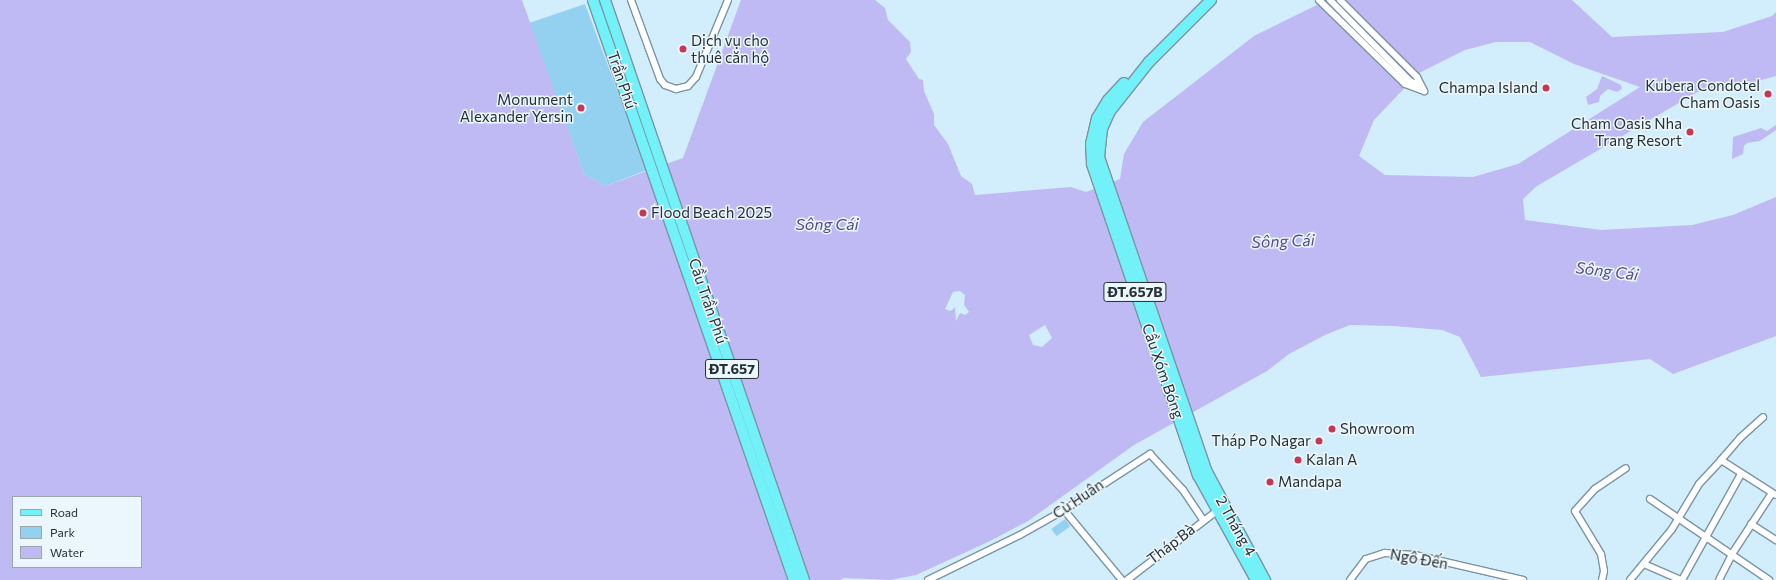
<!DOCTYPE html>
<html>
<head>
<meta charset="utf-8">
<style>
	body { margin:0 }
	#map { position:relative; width:1776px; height:580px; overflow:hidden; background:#d2edfc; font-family:Commissioner,sans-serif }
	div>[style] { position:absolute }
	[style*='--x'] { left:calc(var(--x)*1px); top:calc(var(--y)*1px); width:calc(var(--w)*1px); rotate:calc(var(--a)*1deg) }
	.green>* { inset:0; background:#94d1f0; transform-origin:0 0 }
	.water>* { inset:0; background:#bfbaf3 }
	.roads { filter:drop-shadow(1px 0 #7b94a2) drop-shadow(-1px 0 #7b94a2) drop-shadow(0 1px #7b94a2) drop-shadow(0 -1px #7b94a2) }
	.minor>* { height:6px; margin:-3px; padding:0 3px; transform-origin:3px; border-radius:3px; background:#fff }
	.primary>* { height:10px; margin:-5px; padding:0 5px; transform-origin:5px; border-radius:5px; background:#73f1f9 }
	.dots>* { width:11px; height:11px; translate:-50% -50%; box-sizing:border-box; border:2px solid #ecf7fd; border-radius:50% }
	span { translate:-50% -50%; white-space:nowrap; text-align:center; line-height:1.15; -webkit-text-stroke:3px #ecf7fd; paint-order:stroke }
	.shield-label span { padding:1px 3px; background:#ecf7fd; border:1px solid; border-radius:3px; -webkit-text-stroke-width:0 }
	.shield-label { font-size:14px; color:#253035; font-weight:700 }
	.poi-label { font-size:15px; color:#253035 }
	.left { translate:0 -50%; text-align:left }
	.right { translate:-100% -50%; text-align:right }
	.street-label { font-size:15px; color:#253035 }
	.water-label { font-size:16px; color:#54498e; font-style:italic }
	.legend { position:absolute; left:12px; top:496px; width:130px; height:72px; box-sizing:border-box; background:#ecf7fd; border:1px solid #9ca7ad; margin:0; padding:5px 7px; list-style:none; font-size:12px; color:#253035 }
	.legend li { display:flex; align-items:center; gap:8px; height:20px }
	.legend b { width:20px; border:1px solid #9ca7ad }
</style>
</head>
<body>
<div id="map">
	<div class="green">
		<i style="clip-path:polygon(585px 4px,647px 170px,605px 186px,584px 174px,529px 23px)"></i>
		<i style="left:1065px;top:519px;width:9px;height:17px;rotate:54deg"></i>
	</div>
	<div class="water">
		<i style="clip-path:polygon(evenodd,0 0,522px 0,584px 174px,605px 186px,683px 158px,741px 0,875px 0,885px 8px,888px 20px,910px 42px,911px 52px,906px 59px,919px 79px,923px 80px,924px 91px,934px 114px,934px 125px,948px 144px,961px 176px,972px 184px,975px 195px,1071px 187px,1086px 192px,1120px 179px,1124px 154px,1143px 122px,1254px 36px,1327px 0,1572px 0,1612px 37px,1723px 32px,1772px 16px,1776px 12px,1776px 76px,1754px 82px,1701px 90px,1537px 186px,1523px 199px,1525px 220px,1601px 230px,1692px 225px,1733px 215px,1776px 197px,1776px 336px,1673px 374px,1650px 359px,1481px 377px,1460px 337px,1442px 330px,1394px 326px,1350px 325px,1325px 335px,1289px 354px,1267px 371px,1134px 445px,1028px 521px,988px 542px,916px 575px,890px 580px,844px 578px,840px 580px,0 580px,0 0,1496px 42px,1530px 42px,1574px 64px,1640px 87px,1518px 164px,1473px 177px,1385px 175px,1359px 156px,1374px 120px,1419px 73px,1465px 50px,1496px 42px,0 0,960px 291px,965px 295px,964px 305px,969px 312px,965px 315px,960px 313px,956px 321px,955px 307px,951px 311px,945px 309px,953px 292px,960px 291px,0 0,1045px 325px,1052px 338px,1042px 347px,1033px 345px,1029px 335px,1045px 325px,0 0,13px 497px,141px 497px,141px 567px,13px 567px,13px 497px)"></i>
		<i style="clip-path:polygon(1602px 76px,1621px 85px,1622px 89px,1617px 92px,1608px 89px,1600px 96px,1599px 102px,1588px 105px,1586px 97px,1597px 89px)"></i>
		<i style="clip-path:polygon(1776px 125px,1776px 130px,1760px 141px,1747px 143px,1744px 146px,1743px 154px,1732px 159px,1733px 137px,1761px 128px,1767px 131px)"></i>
	</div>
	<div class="roads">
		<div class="minor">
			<i style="--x:631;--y:0;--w:84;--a:69.8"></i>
			<i style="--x:660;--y:79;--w:8;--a:50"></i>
			<i style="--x:665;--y:85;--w:12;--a:20"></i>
			<i style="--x:676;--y:89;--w:12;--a:-14"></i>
			<i style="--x:688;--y:86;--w:12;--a:-48"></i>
			<i style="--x:696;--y:77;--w:83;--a:-67.4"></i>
			<i style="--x:1319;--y:0;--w:120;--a:44.3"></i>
			<i style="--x:1405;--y:84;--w:20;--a:20"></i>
			<i style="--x:1330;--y:0;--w:115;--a:45.4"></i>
			<i style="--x:1411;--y:82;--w:7;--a:16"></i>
			<i style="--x:1340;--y:0;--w:109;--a:45"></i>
			<i style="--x:1417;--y:77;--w:16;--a:63"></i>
			<i style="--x:1721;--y:460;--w:29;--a:-49"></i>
			<i style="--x:1740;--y:438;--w:31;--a:-42"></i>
			<i style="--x:1650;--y:499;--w:144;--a:34.2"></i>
			<i style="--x:1064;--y:510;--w:91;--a:50.4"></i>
			<i style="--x:1751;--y:524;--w:30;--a:33"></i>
			<i style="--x:1644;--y:564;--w:40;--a:23.4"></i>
			<i style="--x:928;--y:580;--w:102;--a:-26.1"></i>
			<i style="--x:1020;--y:535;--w:51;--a:-29.6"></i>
			<i style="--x:1064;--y:510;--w:103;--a:-33.1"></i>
			<i style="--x:1150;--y:454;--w:49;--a:47.5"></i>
			<i style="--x:1183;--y:490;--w:36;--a:56"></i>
			<i style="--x:1127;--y:580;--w:113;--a:-37.5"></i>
			<i style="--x:1350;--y:580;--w:26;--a:-53"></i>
			<i style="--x:1366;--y:559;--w:20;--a:-18"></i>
			<i style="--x:1385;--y:553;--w:30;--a:4"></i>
			<i style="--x:1415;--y:555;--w:111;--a:13"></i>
			<i style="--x:1602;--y:580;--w:9;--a:-77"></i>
			<i style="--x:1604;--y:571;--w:17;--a:-100"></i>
			<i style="--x:1601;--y:554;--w:50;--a:-121.2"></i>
			<i style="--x:1575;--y:511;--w:30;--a:-48"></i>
			<i style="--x:1595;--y:489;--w:37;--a:-34"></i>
			<i style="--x:1630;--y:580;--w:66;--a:-50.5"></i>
			<i style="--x:1672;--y:529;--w:52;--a:-59"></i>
			<i style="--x:1699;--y:484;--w:33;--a:-47"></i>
			<i style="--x:1721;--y:460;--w:65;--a:32.5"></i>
			<i style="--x:1682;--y:580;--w:121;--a:-60.9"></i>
			<i style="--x:1719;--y:580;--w:29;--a:-63"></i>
			<i style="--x:1732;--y:554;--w:73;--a:-56.7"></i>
		</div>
		<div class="primary">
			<i style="--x:593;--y:0;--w:614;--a:70.89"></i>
			<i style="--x:605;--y:0;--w:613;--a:71.06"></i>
			<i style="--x:1211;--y:0;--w:88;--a:135"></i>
			<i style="--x:1149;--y:62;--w:63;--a:128.5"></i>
			<i style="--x:1110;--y:111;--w:20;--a:114"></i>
			<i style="--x:1102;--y:129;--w:28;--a:96"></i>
			<i style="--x:1099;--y:157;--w:333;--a:71.1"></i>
			<i style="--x:1207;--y:472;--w:123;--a:61.8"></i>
			<i style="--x:1124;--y:83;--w:23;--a:133"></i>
			<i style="--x:1108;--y:100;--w:21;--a:121"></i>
			<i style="--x:1097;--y:118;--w:26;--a:103"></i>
			<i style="--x:1091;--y:143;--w:21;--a:87"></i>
			<i style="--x:1092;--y:164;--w:329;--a:71.2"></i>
			<i style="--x:1198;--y:475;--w:120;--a:61.1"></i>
		</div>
	</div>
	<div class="dots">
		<i style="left:683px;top:49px;background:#c73754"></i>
		<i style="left:1546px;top:88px;background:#c73754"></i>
		<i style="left:1768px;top:94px;background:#c73754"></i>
		<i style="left:581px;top:108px;background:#c73754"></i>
		<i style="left:1690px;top:132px;background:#c73754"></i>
		<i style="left:643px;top:213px;background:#c73754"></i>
		<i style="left:1332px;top:429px;background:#c73754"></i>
		<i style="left:1319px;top:441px;background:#c73754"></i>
		<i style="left:1298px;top:460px;background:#c73754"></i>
		<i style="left:1270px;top:482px;background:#c73754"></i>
	</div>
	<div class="shield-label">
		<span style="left:1135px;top:292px">ĐT.657B</span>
		<span style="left:732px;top:369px">ĐT.657</span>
	</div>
	<div class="poi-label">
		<span class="left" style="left:691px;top:49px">Dịch vụ cho<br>thuê căn hộ</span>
		<span class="right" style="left:1760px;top:94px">Kubera Condotel<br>Cham Oasis</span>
		<span class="right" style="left:1538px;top:88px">Champa Island</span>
		<span class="right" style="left:573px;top:108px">Monument<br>Alexander Yersin</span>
		<span class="right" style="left:1682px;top:132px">Cham Oasis Nha<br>Trang Resort</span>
		<span class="left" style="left:651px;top:213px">Flood Beach 2025</span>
		<span class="left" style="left:1340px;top:429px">Showroom</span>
		<span class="right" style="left:1311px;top:441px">Tháp Po Nagar</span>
		<span class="left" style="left:1306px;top:460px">Kalan A</span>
		<span class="left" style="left:1278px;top:482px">Mandapa</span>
	</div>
	<div class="street-label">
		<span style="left:622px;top:80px;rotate:71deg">Trần Phú</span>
		<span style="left:708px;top:301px;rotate:71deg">Cầu Trần Phú</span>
		<span style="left:1163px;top:371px;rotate:71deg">Cầu Xóm Bóng</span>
		<span style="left:1078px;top:499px;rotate:-34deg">Cù Huân</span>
		<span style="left:1236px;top:526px;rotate:61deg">2 Tháng 4</span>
		<span style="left:1171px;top:544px;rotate:-37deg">Tháp Bà</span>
		<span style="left:1419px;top:559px;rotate:10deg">Ngô Đến</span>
	</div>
	<div class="water-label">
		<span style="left:827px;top:224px">Sông Cái</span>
		<span style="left:1283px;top:241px;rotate:-2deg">Sông Cái</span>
		<span style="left:1607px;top:271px;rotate:7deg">Sông Cái</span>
	</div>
	<ul class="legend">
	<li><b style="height:5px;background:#73f1f9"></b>Road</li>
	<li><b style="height:11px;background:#94d1f0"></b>Park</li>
	<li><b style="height:11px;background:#bfbaf3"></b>Water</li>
	</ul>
</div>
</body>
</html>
